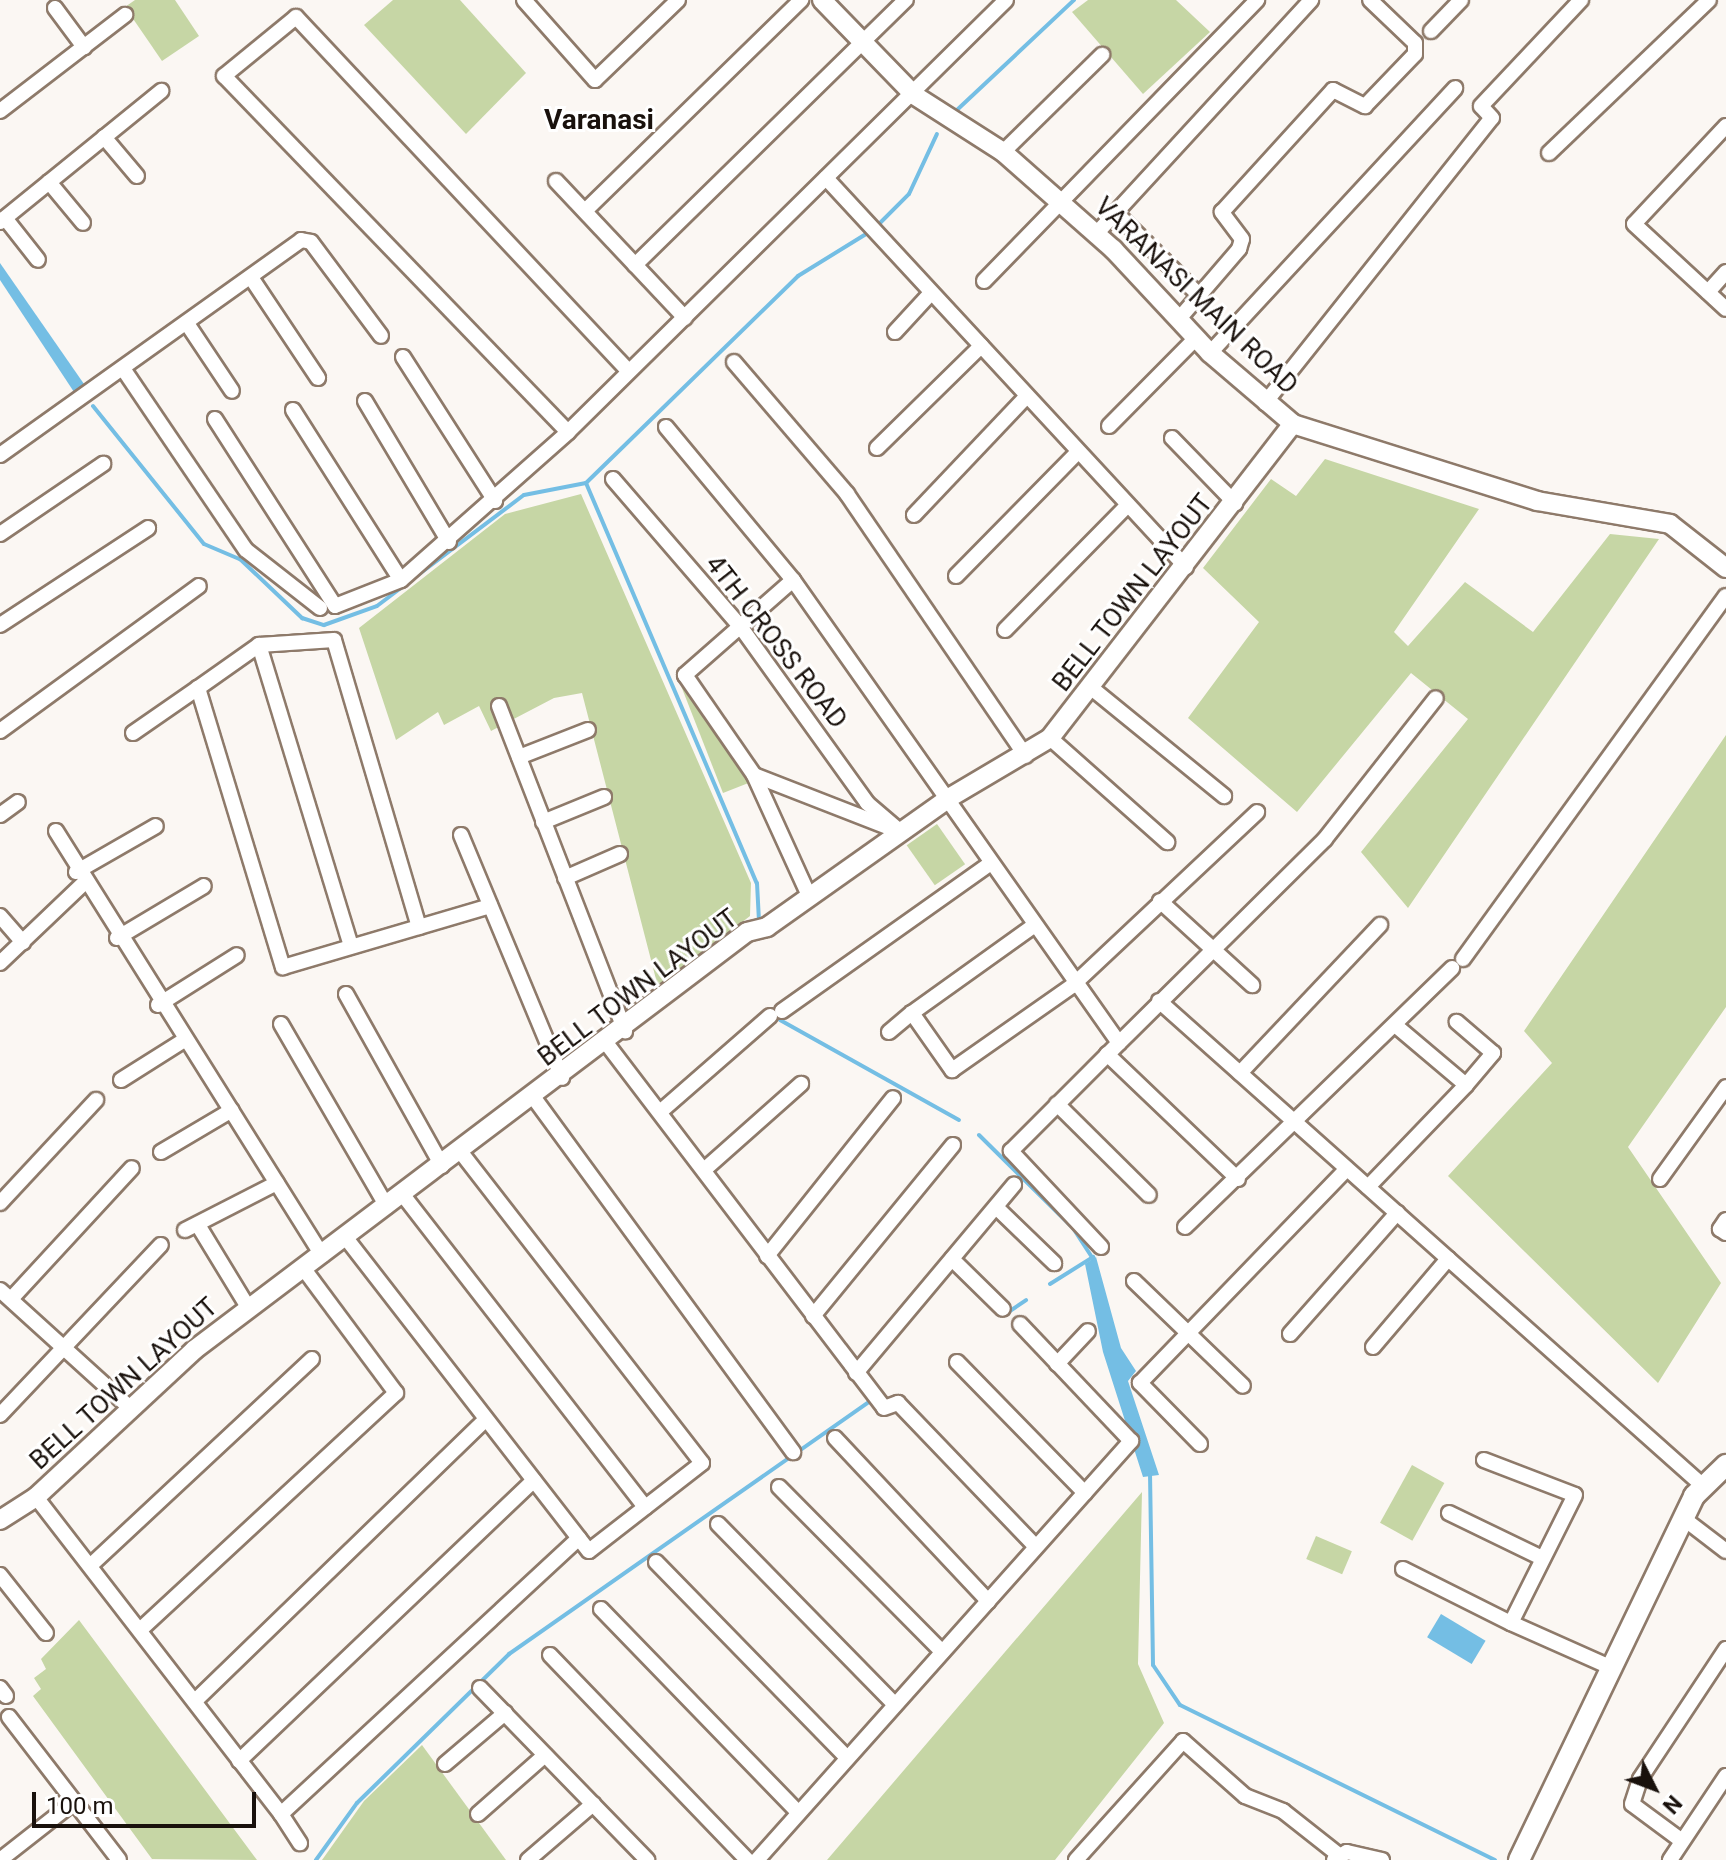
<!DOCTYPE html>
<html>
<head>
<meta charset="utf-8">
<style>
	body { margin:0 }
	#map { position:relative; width:1726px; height:1860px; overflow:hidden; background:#fbf7f3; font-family:Roboto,sans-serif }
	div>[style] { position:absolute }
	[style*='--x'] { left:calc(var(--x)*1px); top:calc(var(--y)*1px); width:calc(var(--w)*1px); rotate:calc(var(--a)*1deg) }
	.green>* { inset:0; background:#c6d6a5; transform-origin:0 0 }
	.water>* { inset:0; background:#74bee4; transform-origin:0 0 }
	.stream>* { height:4px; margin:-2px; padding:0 2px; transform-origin:2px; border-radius:2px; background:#74bee4 }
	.roads { filter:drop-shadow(2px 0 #8e7a6a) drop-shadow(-2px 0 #8e7a6a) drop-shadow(0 2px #8e7a6a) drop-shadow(0 -2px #8e7a6a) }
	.minor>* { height:14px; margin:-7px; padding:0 7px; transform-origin:7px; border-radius:7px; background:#fff }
	.tertiary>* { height:18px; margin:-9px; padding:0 9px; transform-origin:9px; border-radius:9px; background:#fff }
	.secondary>* { height:20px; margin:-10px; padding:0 10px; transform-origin:10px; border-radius:10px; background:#fff }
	span { translate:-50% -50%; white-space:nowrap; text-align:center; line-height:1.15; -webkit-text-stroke:6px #fff; paint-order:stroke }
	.street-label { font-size:26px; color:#19110c }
	.neighbourhood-label { font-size:28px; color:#19110c; font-weight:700 }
	.north { position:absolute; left:1614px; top:1748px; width:80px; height:80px; -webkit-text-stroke:6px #fff; paint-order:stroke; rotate:132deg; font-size:22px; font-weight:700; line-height:32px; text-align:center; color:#19110c }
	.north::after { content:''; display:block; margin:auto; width:28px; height:36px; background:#19110c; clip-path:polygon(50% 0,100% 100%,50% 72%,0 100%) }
	.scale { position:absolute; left:32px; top:1792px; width:224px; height:36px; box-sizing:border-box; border:4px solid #19110c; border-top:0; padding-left:10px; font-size:24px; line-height:28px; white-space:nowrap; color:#19110c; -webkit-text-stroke:6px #fff; paint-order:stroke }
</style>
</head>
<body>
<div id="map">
	<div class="green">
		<i style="clip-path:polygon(135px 0,175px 0,199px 36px,162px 61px,125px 7px)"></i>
		<i style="clip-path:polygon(393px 0,460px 0,526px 73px,466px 134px,364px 25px)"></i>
		<i style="clip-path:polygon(1088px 0,1176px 0,1210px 32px,1143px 94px,1072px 12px)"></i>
		<i style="clip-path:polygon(1325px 459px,1479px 509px,1394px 632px,1408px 646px,1465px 582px,1533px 632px,1610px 534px,1659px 539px,1408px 908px,1361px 852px,1468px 719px,1411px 673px,1297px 812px,1188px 718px,1259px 622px,1203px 568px,1271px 479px,1296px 496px)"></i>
		<i style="clip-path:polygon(581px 494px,751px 883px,750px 916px,658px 987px,582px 693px,554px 698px,491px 731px,479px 706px,444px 725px,438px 712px,396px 740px,359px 628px,505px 514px)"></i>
		<i style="clip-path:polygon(676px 673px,751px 782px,723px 793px)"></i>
		<i style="clip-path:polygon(1726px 735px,1726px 1007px,1628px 1147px,1721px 1283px,1658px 1383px,1448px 1176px,1552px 1063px,1524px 1031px)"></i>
		<i style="left:937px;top:824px;width:49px;height:37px;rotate:55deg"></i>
		<i style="left:1412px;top:1465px;width:37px;height:66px;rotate:29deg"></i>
		<i style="clip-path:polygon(1142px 1492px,1138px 1664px,1164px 1723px,1055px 1860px,827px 1860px)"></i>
		<i style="left:1316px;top:1536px;width:39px;height:25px;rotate:23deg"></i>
		<i style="clip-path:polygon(79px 1620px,257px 1860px,152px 1859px,33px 1696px,41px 1689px,34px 1678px,46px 1669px,41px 1659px)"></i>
		<i style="clip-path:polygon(422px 1745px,506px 1860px,322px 1860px,364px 1801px)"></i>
	</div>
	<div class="water">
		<i style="clip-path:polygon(0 263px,84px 384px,74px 392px,0 280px)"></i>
		<i style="clip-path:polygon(1096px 1257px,1121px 1348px,1136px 1371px,1128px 1381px,1159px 1475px,1143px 1477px,1103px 1352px,1085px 1264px)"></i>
		<i style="left:1441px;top:1614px;width:52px;height:27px;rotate:31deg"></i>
	</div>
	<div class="stream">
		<i style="--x:958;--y:109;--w:159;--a:-43.2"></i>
		<i style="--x:877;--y:226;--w:45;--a:-45"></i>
		<i style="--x:909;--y:194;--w:66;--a:-65"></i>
		<i style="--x:93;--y:406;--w:177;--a:51.2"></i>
		<i style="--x:204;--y:544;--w:39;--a:23"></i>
		<i style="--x:240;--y:559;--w:86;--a:43.6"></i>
		<i style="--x:302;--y:618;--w:23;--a:18"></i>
		<i style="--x:324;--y:625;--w:56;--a:-19.7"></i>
		<i style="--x:377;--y:606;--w:184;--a:-37.1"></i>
		<i style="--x:524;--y:495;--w:63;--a:-11"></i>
		<i style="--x:586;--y:483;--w:435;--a:66.9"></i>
		<i style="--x:757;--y:883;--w:39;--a:87"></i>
		<i style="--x:586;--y:483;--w:296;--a:-44.3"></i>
		<i style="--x:798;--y:276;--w:80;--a:-31.7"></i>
		<i style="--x:780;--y:1020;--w:205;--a:29.2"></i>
		<i style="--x:979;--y:1135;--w:132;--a:44.7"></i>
		<i style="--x:1073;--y:1228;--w:37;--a:57"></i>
		<i style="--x:1050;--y:1284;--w:51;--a:-32.1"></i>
		<i style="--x:1007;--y:1313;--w:23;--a:-34"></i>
		<i style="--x:1150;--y:1473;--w:192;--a:89.1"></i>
		<i style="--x:1153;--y:1665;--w:48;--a:56"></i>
		<i style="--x:1180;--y:1705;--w:351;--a:26.2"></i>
		<i style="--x:316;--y:1860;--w:70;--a:-54.3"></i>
		<i style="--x:357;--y:1803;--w:213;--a:-44.4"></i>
		<i style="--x:509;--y:1654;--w:443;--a:-35"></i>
	</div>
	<div class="roads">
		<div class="minor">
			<i style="--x:524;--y:0;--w:107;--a:48.4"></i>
			<i style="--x:595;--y:80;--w:115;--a:-43.9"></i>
			<i style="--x:55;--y:8;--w:49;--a:53.4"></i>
			<i style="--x:1431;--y:31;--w:43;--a:-45.9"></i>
			<i style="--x:0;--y:111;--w:158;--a:-37.5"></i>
			<i style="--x:1726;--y:126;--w:134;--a:133.2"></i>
			<i style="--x:1634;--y:224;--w:125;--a:42.7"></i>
			<i style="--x:104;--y:137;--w:51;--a:49.8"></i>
			<i style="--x:1003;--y:152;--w:139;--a:-44.4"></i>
			<i style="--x:1549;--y:153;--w:221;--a:-43.7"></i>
			<i style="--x:826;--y:178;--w:530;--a:47.22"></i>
			<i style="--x:556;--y:181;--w:188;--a:46.7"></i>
			<i style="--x:49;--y:182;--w:53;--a:50.3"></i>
			<i style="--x:586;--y:210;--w:301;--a:-44.3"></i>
			<i style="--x:1115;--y:212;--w:118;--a:44.7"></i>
			<i style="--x:5;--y:218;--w:53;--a:51.8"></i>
			<i style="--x:0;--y:222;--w:208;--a:-39.1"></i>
			<i style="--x:1096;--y:234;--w:318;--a:-47.4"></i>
			<i style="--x:635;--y:265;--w:379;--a:-44.4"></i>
			<i style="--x:252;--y:279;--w:119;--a:56.3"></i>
			<i style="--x:984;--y:281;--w:392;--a:-45.8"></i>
			<i style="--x:1708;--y:292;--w:27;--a:-48"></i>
			<i style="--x:1178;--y:320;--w:94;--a:-49.3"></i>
			<i style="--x:1239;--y:249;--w:10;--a:-73"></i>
			<i style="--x:1242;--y:239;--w:34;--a:-127"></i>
			<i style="--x:1222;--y:212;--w:165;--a:-47.7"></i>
			<i style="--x:1333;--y:90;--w:36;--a:27"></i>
			<i style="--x:1365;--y:106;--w:72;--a:-46.1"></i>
			<i style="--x:1415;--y:54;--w:11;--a:-90"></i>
			<i style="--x:1415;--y:43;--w:62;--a:-136.3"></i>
			<i style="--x:188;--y:325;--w:79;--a:56.3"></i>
			<i style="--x:895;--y:332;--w:53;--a:-47.3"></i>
			<i style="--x:1210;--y:353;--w:361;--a:-47.2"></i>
			<i style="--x:403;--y:357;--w:171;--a:57.4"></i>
			<i style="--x:734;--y:362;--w:174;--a:49.4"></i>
			<i style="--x:847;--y:494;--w:317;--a:55.7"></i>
			<i style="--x:124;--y:370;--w:217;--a:55.9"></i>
			<i style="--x:246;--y:550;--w:94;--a:38.1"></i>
			<i style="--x:365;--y:401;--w:164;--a:59.2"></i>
			<i style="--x:1265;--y:403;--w:364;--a:-51.5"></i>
			<i style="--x:1492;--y:118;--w:16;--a:-133"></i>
			<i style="--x:1481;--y:106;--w:146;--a:-46.7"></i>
			<i style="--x:293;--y:410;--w:201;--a:57.6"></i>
			<i style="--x:215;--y:419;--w:222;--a:57.3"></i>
			<i style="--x:335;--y:606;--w:71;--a:-21.5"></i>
			<i style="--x:401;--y:580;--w:223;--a:-41.5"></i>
			<i style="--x:568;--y:432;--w:615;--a:-44.6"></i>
			<i style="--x:1109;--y:426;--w:122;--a:-45.3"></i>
			<i style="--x:666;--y:427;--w:199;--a:50.3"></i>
			<i style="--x:793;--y:580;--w:566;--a:54.85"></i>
			<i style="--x:1119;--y:1043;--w:290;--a:-44.7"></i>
			<i style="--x:1325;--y:839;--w:179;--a:-51.8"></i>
			<i style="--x:568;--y:432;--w:495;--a:-134"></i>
			<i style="--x:224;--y:76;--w:93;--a:-39.3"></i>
			<i style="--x:296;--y:17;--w:485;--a:46.8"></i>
			<i style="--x:1172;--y:438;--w:91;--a:45.9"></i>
			<i style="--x:877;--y:448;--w:146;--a:-44.4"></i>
			<i style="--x:0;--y:455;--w:370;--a:-35.5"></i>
			<i style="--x:301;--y:240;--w:10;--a:11"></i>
			<i style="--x:311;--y:242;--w:117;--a:53.3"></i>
			<i style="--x:613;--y:479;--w:194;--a:49.2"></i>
			<i style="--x:740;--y:626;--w:218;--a:54.3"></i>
			<i style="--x:867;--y:803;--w:45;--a:40.5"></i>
			<i style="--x:914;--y:515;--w:164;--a:-46.5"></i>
			<i style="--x:0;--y:534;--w:125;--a:-34.2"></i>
			<i style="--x:956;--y:576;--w:174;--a:-45.5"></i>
			<i style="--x:793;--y:580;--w:144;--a:138.7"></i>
			<i style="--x:685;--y:675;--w:121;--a:55.4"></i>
			<i style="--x:754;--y:775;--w:146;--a:21.3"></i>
			<i style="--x:0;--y:625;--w:177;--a:-33.2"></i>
			<i style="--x:1005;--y:630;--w:175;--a:-45.5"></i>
			<i style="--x:259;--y:645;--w:315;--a:73"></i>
			<i style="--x:1094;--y:690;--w:168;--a:39.2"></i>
			<i style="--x:499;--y:706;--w:349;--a:68.8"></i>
			<i style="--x:0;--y:731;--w:246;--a:-36.1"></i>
			<i style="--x:133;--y:733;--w:79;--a:-34.7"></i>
			<i style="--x:1050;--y:738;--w:157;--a:41.6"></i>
			<i style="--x:519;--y:757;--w:74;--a:-21.4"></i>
			<i style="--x:754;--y:775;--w:135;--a:65.5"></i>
			<i style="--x:0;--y:815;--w:22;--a:-36"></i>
			<i style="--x:543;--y:822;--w:66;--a:-22.3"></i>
			<i style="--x:56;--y:831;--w:501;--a:57.9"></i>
			<i style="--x:461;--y:835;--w:263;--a:67.4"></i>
			<i style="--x:76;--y:872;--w:92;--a:-29.9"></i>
			<i style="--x:565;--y:878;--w:60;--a:-23.6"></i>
			<i style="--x:1160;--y:901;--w:125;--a:42.4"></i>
			<i style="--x:0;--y:916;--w:35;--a:49"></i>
			<i style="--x:419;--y:927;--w:299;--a:-106.5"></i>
			<i style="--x:334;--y:640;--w:75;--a:176.2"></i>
			<i style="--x:259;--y:645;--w:75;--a:144.8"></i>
			<i style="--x:198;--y:688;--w:292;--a:73.1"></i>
			<i style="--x:283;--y:967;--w:216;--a:-16.4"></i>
			<i style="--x:1032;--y:927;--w:148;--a:144.4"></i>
			<i style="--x:912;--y:1013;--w:70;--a:54.9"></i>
			<i style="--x:952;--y:1070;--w:146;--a:-35"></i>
			<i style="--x:1072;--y:986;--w:254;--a:-43.2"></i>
			<i style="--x:117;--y:938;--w:101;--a:-30.9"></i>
			<i style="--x:1463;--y:959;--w:448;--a:-54.1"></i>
			<i style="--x:0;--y:963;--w:115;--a:-43.6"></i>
			<i style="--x:346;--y:994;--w:197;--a:60.8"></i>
			<i style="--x:1159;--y:1001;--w:727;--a:41.71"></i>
			<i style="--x:158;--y:1005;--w:93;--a:-32.3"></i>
			<i style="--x:782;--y:1011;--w:255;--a:-35.3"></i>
			<i style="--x:281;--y:1024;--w:211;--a:59.9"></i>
			<i style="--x:1395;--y:1025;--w:93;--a:40.2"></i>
			<i style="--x:1466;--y:1085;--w:42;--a:-49.8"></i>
			<i style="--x:1493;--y:1053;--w:48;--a:-139.3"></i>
			<i style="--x:889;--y:1032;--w:30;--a:-40"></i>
			<i style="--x:607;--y:1044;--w:457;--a:52.7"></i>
			<i style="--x:884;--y:1408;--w:15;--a:-20"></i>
			<i style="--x:898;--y:1403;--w:199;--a:46.2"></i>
			<i style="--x:1107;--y:1054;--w:181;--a:43.7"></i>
			<i style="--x:1240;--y:1073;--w:204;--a:-46.6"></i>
			<i style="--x:121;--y:1080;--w:71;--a:-32.3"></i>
			<i style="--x:534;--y:1098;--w:439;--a:53.8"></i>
			<i style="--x:1057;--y:1104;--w:129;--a:44.7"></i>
			<i style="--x:660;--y:1112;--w:146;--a:-41.1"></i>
			<i style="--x:161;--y:1152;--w:82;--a:-30.6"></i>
			<i style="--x:704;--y:1170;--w:130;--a:-41.6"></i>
			<i style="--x:1660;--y:1179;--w:113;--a:-54.3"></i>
			<i style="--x:1368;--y:1187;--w:141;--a:-46.1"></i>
			<i style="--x:403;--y:1195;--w:395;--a:52.2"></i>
			<i style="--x:0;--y:1203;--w:141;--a:-47"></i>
			<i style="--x:996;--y:1207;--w:81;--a:44"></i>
			<i style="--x:1726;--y:1220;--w:11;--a:124"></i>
			<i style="--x:1720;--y:1229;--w:7;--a:34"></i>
			<i style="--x:198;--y:1225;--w:98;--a:58.7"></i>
			<i style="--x:1185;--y:1227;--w:372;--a:-44.1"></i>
			<i style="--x:185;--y:1230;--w:103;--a:-27.1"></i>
			<i style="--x:346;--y:1238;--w:396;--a:52.2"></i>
			<i style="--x:589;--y:1551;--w:143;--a:-37.9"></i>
			<i style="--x:702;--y:1463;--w:393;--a:-127.8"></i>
			<i style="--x:1101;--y:1247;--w:132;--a:-133.2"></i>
			<i style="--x:1011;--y:1151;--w:153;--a:-45"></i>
			<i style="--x:767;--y:1256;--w:202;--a:-51.4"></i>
			<i style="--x:952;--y:1259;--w:71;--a:44.4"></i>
			<i style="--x:1134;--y:1281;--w:151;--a:43.9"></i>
			<i style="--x:0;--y:1290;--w:176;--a:42.2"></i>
			<i style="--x:11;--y:1299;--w:178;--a:-47.3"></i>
			<i style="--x:813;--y:1316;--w:221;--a:-50.7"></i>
			<i style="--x:1290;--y:1334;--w:162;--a:-48.5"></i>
			<i style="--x:1373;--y:1347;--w:116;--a:-49.6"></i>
			<i style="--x:957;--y:1362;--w:183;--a:45.7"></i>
			<i style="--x:1057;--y:1364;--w:45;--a:-46.8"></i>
			<i style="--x:856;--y:1373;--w:246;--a:-50"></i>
			<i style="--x:0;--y:1415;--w:234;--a:-46.6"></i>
			<i style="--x:835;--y:1438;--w:224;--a:46.8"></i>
			<i style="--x:1200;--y:1444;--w:86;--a:-134.5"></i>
			<i style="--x:1140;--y:1383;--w:296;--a:-46"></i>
			<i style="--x:1484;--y:1460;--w:97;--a:21"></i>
			<i style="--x:1575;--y:1495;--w:143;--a:116.6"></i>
			<i style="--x:1511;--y:1623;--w:108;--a:24"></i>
			<i style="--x:779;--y:1487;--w:232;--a:45.3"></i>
			<i style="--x:36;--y:1497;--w:401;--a:52.3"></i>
			<i style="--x:281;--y:1814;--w:406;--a:-42.8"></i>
			<i style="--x:1449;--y:1513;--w:103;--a:25.8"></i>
			<i style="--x:1683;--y:1518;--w:54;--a:37.5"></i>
			<i style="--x:718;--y:1524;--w:253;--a:45.6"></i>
			<i style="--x:656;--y:1562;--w:274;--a:45.7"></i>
			<i style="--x:91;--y:1565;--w:302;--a:-43"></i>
			<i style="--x:1403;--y:1569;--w:121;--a:26.6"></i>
			<i style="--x:0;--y:1575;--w:74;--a:51.6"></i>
			<i style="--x:601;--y:1609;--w:284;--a:45.9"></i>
			<i style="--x:140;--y:1630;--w:349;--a:-42.8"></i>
			<i style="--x:396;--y:1393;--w:154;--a:-126.6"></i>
			<i style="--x:550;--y:1655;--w:284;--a:46.1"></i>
			<i style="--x:0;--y:1688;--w:10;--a:53"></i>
			<i style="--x:480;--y:1688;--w:240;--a:45.8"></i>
			<i style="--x:195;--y:1701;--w:405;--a:-44.1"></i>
			<i style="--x:9;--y:1717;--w:180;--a:52.4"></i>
			<i style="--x:239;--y:1761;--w:407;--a:-43.6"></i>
			<i style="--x:445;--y:1764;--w:79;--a:-40.4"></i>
			<i style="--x:281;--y:1814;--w:35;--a:57"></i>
			<i style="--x:478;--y:1814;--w:89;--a:-41.4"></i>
			<i style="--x:1682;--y:1841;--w:62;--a:-143.5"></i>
			<i style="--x:1632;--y:1804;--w:26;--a:-72"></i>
			<i style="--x:1640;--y:1779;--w:156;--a:-56.5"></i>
			<i style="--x:0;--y:1860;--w:94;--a:-38.1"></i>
			<i style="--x:528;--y:1860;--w:86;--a:-40.7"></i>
			<i style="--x:757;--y:1860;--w:562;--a:-48.25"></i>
			<i style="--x:1131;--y:1441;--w:161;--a:-133.5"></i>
			<i style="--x:1076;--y:1860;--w:160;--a:-48"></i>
			<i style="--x:1183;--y:1741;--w:83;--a:41.6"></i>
			<i style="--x:1245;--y:1796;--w:41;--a:21.5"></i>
			<i style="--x:1283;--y:1811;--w:71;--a:38.2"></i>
			<i style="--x:1334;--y:1860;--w:15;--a:-32"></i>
			<i style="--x:1347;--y:1852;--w:36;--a:13"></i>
			<i style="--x:1670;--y:1860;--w:101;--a:-56.3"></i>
		</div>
		<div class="tertiary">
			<i style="--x:822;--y:0;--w:132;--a:45.9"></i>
			<i style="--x:914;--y:95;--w:106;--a:32.6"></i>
			<i style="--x:1003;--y:152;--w:147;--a:41.4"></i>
			<i style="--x:1113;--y:249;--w:142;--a:47"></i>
			<i style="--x:1210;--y:353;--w:109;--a:40.5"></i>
			<i style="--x:1293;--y:424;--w:256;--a:17.5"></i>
			<i style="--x:1537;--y:501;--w:135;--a:9.8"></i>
			<i style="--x:1670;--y:524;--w:71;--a:38.2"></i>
			<i style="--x:0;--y:1520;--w:43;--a:-32.6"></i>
			<i style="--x:36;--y:1497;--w:216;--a:-42.9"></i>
			<i style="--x:194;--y:1350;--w:693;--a:-37.08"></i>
			<i style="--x:747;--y:932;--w:21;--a:-14"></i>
			<i style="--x:767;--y:927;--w:223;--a:-35.3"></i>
			<i style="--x:949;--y:798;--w:117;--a:-30.7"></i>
			<i style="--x:1050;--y:738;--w:397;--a:-52.3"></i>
		</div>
		<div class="secondary">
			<i style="--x:1519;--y:1860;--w:404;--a:-64.3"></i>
			<i style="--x:1694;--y:1496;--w:45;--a:-44.1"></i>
		</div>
	</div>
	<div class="street-label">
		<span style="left:1196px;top:296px;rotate:44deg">VARANASI MAIN ROAD</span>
		<span style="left:1133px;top:593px;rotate:-52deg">BELL TOWN LAYOUT</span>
		<span style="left:776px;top:642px;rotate:52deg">4TH CROSS ROAD</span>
		<span style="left:638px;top:988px;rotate:-37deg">BELL TOWN LAYOUT</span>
		<span style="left:124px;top:1384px;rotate:-42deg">BELL TOWN LAYOUT</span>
	</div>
	<div class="neighbourhood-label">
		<span style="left:599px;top:120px">Varanasi</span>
	</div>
	<div class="north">N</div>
	<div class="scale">100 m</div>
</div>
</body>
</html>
